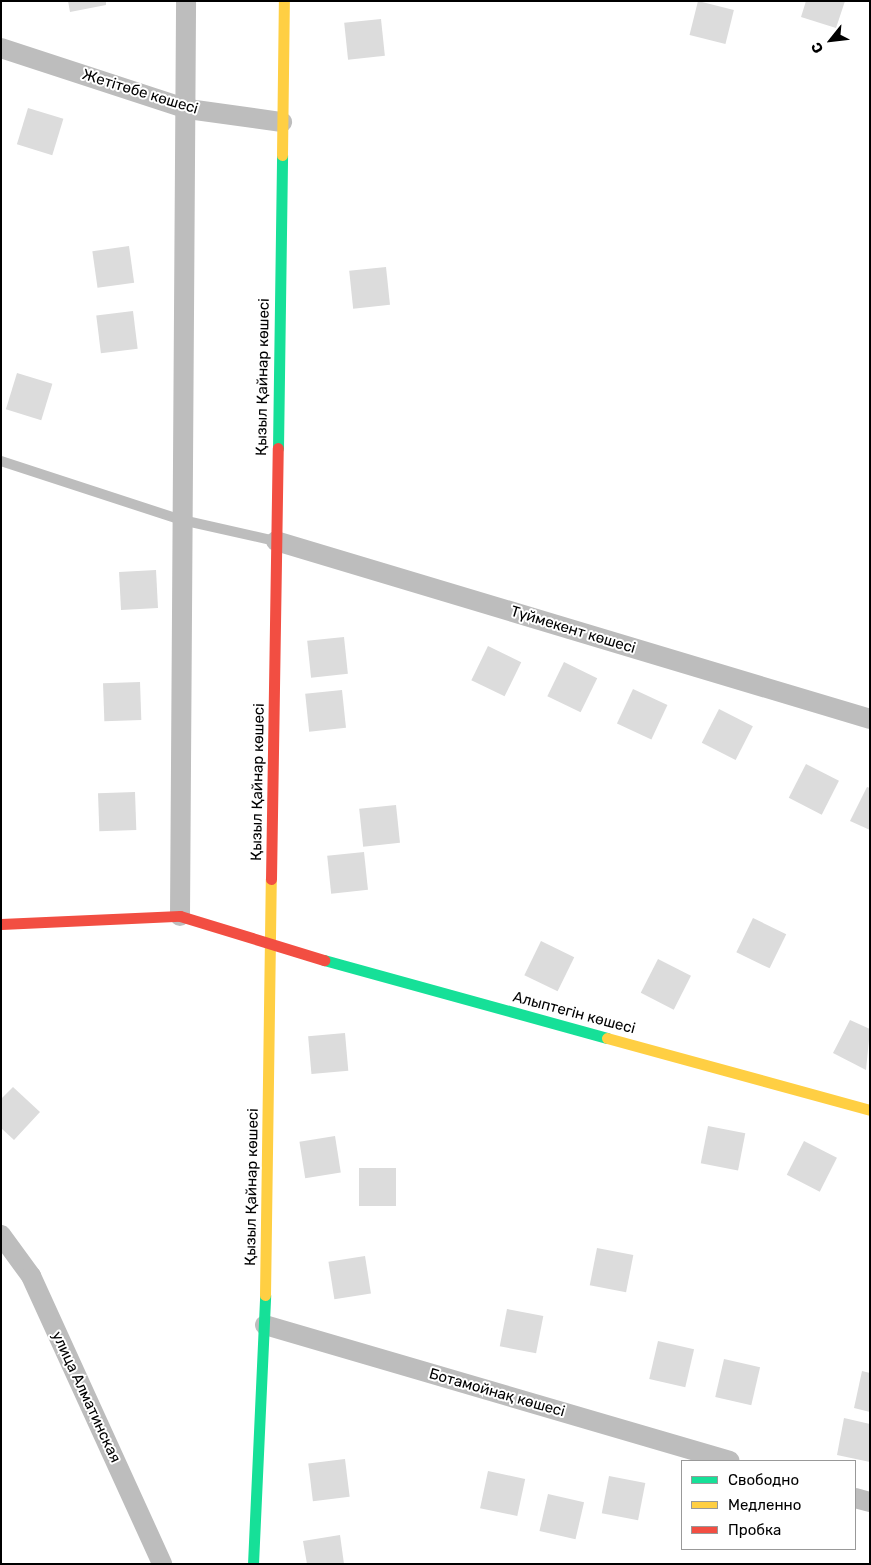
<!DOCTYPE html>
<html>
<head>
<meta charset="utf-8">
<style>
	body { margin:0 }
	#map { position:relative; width:871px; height:1565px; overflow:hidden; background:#fff; font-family:Rubik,sans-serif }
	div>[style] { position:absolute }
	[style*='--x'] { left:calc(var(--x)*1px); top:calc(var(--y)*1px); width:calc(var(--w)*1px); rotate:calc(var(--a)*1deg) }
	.building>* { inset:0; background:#dcdcdc; transform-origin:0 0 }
	.lane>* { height:10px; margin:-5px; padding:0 5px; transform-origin:5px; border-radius:5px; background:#bdbdbd }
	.street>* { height:20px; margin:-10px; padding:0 10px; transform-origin:10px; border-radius:10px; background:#bdbdbd }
	.fast>* { height:11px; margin:-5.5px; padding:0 5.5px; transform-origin:5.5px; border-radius:5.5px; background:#16e098 }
	.slow>* { height:11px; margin:-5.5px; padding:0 5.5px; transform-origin:5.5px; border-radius:5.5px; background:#ffcf43 }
	.jam>* { height:11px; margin:-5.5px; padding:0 5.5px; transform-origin:5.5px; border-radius:5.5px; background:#f24e42 }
	span { translate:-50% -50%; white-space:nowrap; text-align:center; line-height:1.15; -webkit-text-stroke:4px #fff; paint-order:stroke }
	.street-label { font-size:15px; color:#000 }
	.frame { position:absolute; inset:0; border:2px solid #000; pointer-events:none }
	.legend { position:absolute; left:681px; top:1460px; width:175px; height:90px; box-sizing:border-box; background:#fff; border:1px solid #999; margin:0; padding:6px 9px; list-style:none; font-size:15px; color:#000 }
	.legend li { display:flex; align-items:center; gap:10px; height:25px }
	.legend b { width:25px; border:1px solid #999 }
	.north { position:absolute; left:806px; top:15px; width:50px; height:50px; -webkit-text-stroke:4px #fff; paint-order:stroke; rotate:241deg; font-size:14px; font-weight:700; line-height:20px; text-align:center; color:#000 }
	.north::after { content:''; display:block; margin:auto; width:18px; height:22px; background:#000; clip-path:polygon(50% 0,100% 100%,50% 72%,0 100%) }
</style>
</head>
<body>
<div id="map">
	<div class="building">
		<i style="clip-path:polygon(68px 1px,106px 1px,106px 5px,70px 12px)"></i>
		<i style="left:698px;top:1px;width:37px;height:35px;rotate:14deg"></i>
		<i style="clip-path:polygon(806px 1px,845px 1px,836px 28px,801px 17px)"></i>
		<i style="left:381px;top:19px;width:37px;height:37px;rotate:84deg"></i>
		<i style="left:28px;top:108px;width:37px;height:38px;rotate:17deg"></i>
		<i style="left:129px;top:246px;width:37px;height:37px;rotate:82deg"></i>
		<i style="left:386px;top:267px;width:38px;height:37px;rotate:84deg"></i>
		<i style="left:133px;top:311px;width:38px;height:37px;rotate:83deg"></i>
		<i style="left:17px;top:373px;width:37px;height:38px;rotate:17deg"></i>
		<i style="left:156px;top:570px;width:38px;height:37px;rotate:87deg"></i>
		<i style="left:344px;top:637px;width:37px;height:37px;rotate:84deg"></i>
		<i style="left:488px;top:646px;width:37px;height:38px;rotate:26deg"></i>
		<i style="left:564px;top:662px;width:37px;height:38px;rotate:26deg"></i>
		<i style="left:140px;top:682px;width:38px;height:37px;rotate:88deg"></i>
		<i style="left:633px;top:689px;width:38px;height:38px;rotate:25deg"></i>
		<i style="left:342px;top:690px;width:38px;height:37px;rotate:84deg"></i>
		<i style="left:719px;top:709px;width:38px;height:38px;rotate:27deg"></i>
		<i style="left:806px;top:764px;width:37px;height:38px;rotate:27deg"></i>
		<i style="clip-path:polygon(867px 787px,870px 788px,870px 830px,850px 821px)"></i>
		<i style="left:135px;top:792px;width:38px;height:37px;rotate:88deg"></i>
		<i style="left:396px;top:805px;width:38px;height:37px;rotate:84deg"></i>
		<i style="left:364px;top:852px;width:38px;height:37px;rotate:84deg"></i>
		<i style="left:753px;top:918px;width:37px;height:38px;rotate:26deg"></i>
		<i style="left:541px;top:941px;width:37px;height:38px;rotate:26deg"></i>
		<i style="left:658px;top:959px;width:37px;height:38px;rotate:27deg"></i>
		<i style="clip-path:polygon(850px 1020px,870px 1029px,866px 1070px,833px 1053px)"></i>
		<i style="left:345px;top:1033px;width:38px;height:37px;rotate:85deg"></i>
		<i style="clip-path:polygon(13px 1087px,40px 1112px,14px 1140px,1px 1128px,1px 1099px)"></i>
		<i style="left:708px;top:1126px;width:38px;height:38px;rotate:11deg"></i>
		<i style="left:335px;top:1136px;width:37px;height:36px;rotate:81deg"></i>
		<i style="left:804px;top:1141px;width:37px;height:38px;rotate:27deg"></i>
		<i style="left:359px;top:1168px;width:37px;height:38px"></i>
		<i style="left:597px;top:1248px;width:37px;height:38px;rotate:11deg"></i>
		<i style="left:365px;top:1256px;width:38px;height:37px;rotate:81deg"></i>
		<i style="left:507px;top:1309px;width:37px;height:38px;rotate:11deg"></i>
		<i style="left:658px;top:1341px;width:37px;height:39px;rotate:13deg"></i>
		<i style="left:724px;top:1359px;width:37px;height:39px;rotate:13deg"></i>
		<i style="clip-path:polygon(862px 1371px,870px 1373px,870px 1412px,854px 1408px)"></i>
		<i style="clip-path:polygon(844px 1418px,870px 1424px,870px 1462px,837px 1455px)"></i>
		<i style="left:345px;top:1459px;width:38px;height:37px;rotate:83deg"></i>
		<i style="left:488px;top:1471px;width:38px;height:38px;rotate:12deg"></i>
		<i style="left:609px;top:1476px;width:37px;height:38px;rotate:11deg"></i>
		<i style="left:548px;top:1494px;width:37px;height:38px;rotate:13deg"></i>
		<i style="clip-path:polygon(340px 1535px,344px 1564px,307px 1564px,303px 1541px)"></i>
	</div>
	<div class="lane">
		<i style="--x:1;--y:461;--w:190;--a:18.1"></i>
		<i style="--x:182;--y:520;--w:95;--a:12.7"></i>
	</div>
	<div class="street">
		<i style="--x:1;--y:48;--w:197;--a:18.1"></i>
		<i style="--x:188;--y:109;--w:95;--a:7.9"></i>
		<i style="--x:276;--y:541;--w:620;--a:16.68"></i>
		<i style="--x:180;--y:916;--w:915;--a:-89.62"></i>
		<i style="--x:1;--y:1235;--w:51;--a:53.8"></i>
		<i style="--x:31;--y:1276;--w:316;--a:65.5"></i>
		<i style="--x:265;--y:1325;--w:484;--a:16.3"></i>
		<i style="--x:855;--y:1498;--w:16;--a:15"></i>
	</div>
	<div class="fast">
		<i style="--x:278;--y:448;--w:293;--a:-89.2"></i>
		<i style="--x:324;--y:960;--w:294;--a:15.4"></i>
		<i style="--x:253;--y:1564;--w:269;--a:-87.4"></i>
	</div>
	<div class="slow">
		<i style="--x:282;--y:155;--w:154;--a:-89.3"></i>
		<i style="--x:607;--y:1038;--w:273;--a:15.3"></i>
		<i style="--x:265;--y:1295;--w:416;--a:-89.2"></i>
	</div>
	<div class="jam">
		<i style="--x:271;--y:879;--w:431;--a:-89.1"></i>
		<i style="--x:1;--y:924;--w:179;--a:-2.6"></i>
		<i style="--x:180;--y:916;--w:151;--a:17"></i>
	</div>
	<div class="street-label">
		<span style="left:140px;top:92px;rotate:17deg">Жетітөбе көшесі</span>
		<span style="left:263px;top:377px;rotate:-89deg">Қызыл Қайнар көшесі</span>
		<span style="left:573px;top:630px;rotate:17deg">Түймекент көшесі</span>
		<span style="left:258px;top:782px;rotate:-89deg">Қызыл Қайнар көшесі</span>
		<span style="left:574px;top:1013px;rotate:15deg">Алыптегін көшесі</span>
		<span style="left:252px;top:1187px;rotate:-89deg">Қызыл Қайнар көшесі</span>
		<span style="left:497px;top:1393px;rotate:16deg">Ботамойнақ көшесі</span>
		<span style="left:86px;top:1397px;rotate:65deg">улица Алматинская</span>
	</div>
	<div class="frame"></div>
	<ul class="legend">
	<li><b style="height:6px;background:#16e098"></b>Свободно</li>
	<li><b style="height:6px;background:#ffcf43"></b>Медленно</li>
	<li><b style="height:6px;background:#f24e42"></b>Пробка</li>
	</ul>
	<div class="north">С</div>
</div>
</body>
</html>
